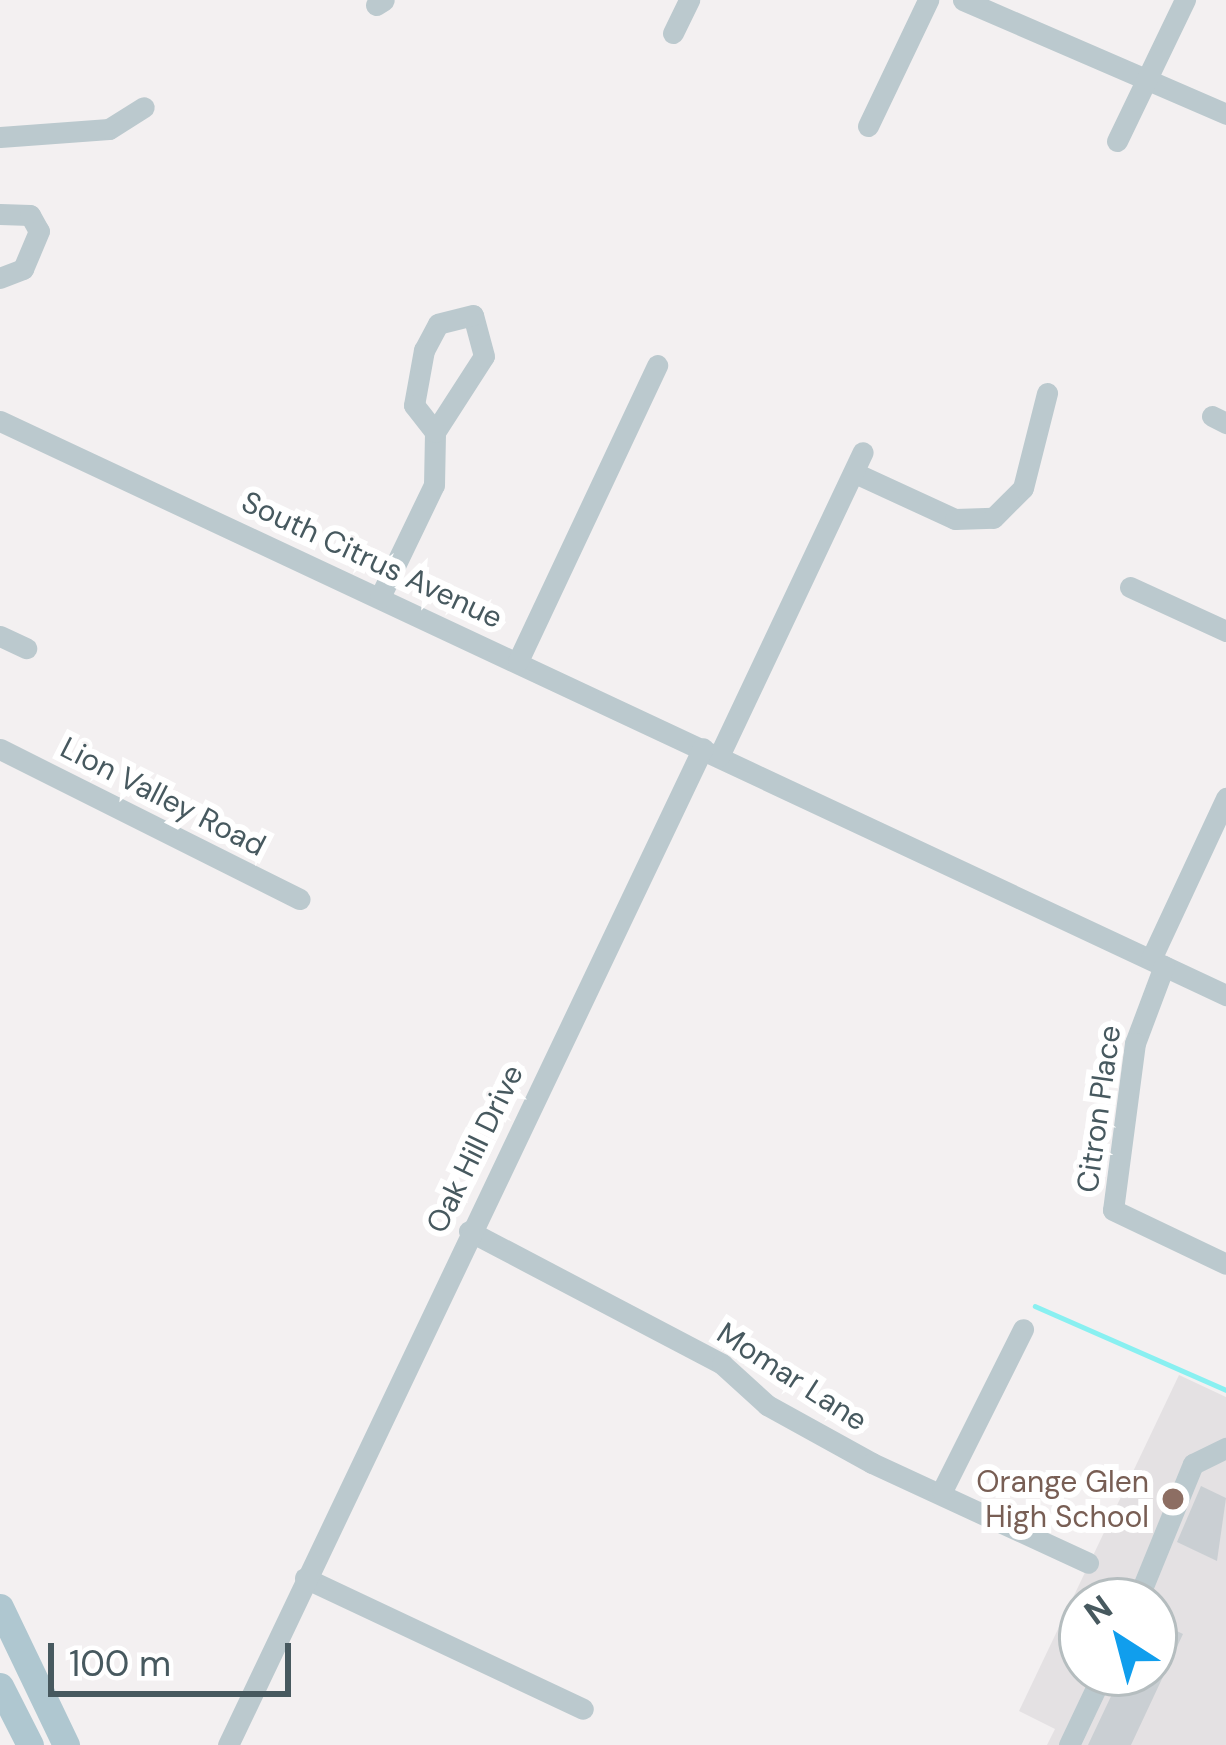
<!DOCTYPE html>
<html>
<head>
<meta charset="utf-8">
<style>
	body { margin:0 }
	#map { position:relative; width:1226px; height:1745px; overflow:hidden; background:#f3f0f1; font-family:"DM Sans",sans-serif }
	div>[style] { position:absolute }
	[style*='--x'] { left:calc(var(--x)*1px); top:calc(var(--y)*1px); width:calc(var(--w)*1px); rotate:calc(var(--a)*1deg) }
	.education>* { inset:0; background:#e4e1e3 }
	.stream>* { height:4.5px; margin:-2.25px; padding:0 2.25px; transform-origin:2.25px; border-radius:2.25px; background:#89f0f1 }
	.building>* { inset:0; background:#cacfd3 }
	.minor>* { height:21px; margin:-10.5px; padding:0 10.5px; transform-origin:10.5px; border-radius:10.5px; background:#bbc9ce }
	.major>* { height:27px; margin:-13.5px; padding:0 13.5px; transform-origin:13.5px; border-radius:13.5px; background:#afc7d0 }
	.dots>* { width:33px; height:33px; translate:-50% -50%; box-sizing:border-box; border:6px solid #fff; border-radius:50% }
	span { translate:-50% -50%; white-space:nowrap; text-align:center; line-height:1.15; -webkit-text-stroke:12px #fff; paint-order:stroke }
	.street-label { font-size:30px; color:#47595f }
	.education-label { font-size:30px; color:#785e54 }
	.right { translate:-100% -50%; text-align:right }
	.north { position:absolute; left:1058px; top:1577px; width:120px; height:120px; box-sizing:border-box; background:#fff; border:3px solid #b5bdbf; border-radius:50%; rotate:324deg; font-size:33px; font-weight:700; line-height:48px; text-align:center; color:#47595f }
	.north::after { content:''; display:block; margin:auto; width:42px; height:54px; background:#109eed; clip-path:polygon(50% 0,100% 100%,50% 72%,0 100%) }
	.scale { position:absolute; left:48px; top:1643px; width:243px; height:54px; box-sizing:border-box; border:6px solid #47595f; border-top:0; padding-left:15px; font-size:36px; line-height:42px; white-space:nowrap; color:#47595f; -webkit-text-stroke:9px #fff; paint-order:stroke }
</style>
</head>
<body>
<div id="map">
	<div class="education">
		<i style="clip-path:polygon(evenodd,1179px 1375px,1226px 1397px,1226px 1745px,1047px 1745px,1055px 1729px,1019px 1711px,1179px 1375px,1082px 1601px,1154px 1601px,1154px 1673px,1082px 1673px,1082px 1601px)"></i>
	</div>
	<div class="stream">
		<i style="--x:1035;--y:1306;--w:209;--a:23.7"></i>
	</div>
	<div class="building">
		<i style="clip-path:polygon(1201px 1486px,1226px 1498px,1217px 1561px,1177px 1542px)"></i>
		<i style="clip-path:polygon(1154px 1620px,1183px 1634px,1131px 1745px,1088px 1745px,1122px 1673px,1154px 1673px)"></i>
	</div>
	<div class="minor">
		<i style="--x:963;--y:0;--w:287;--a:23.4"></i>
		<i style="--x:376;--y:5;--w:9;--a:-32"></i>
		<i style="--x:673;--y:33;--w:37;--a:-64"></i>
		<i style="--x:868;--y:126;--w:140;--a:-64.5"></i>
		<i style="--x:0;--y:137;--w:109;--a:-4.2"></i>
		<i style="--x:109;--y:129;--w:41;--a:-32.2"></i>
		<i style="--x:1117;--y:141;--w:157;--a:-64.3"></i>
		<i style="--x:0;--y:214;--w:30;--a:2"></i>
		<i style="--x:30;--y:215;--w:18;--a:61"></i>
		<i style="--x:39;--y:231;--w:41;--a:112.8"></i>
		<i style="--x:23;--y:269;--w:25;--a:159"></i>
		<i style="--x:1212;--y:416;--w:16;--a:27"></i>
		<i style="--x:0;--y:421;--w:1354;--a:25.09"></i>
		<i style="--x:855;--y:473;--w:110;--a:24.7"></i>
		<i style="--x:955;--y:519;--w:38;--a:-2"></i>
		<i style="--x:993;--y:518;--w:42;--a:-45"></i>
		<i style="--x:1023;--y:488;--w:98;--a:-75.8"></i>
		<i style="--x:1130;--y:587;--w:106;--a:24.6"></i>
		<i style="--x:380;--y:597;--w:124;--a:-64.3"></i>
		<i style="--x:434;--y:485;--w:53;--a:-88.9"></i>
		<i style="--x:435;--y:432;--w:90;--a:-57.2"></i>
		<i style="--x:484;--y:356;--w:42;--a:-105"></i>
		<i style="--x:473;--y:315;--w:36;--a:166"></i>
		<i style="--x:438;--y:324;--w:30;--a:118"></i>
		<i style="--x:424;--y:350;--w:56;--a:100.3"></i>
		<i style="--x:414;--y:405;--w:34;--a:52"></i>
		<i style="--x:0;--y:636;--w:29;--a:25"></i>
		<i style="--x:518;--y:661;--w:327;--a:-64.8"></i>
		<i style="--x:0;--y:749;--w:335;--a:26.6"></i>
		<i style="--x:719;--y:756;--w:336;--a:-64.7"></i>
		<i style="--x:1151;--y:959;--w:178;--a:-65"></i>
		<i style="--x:1164;--y:966;--w:82;--a:110.6"></i>
		<i style="--x:1135;--y:1043;--w:168;--a:97.5"></i>
		<i style="--x:1113;--y:1210;--w:125;--a:25.5"></i>
		<i style="--x:469;--y:1231;--w:286;--a:27.7"></i>
		<i style="--x:722;--y:1364;--w:61;--a:42.3"></i>
		<i style="--x:767;--y:1405;--w:120;--a:28.9"></i>
		<i style="--x:872;--y:1463;--w:238;--a:24.8"></i>
		<i style="--x:942;--y:1491;--w:181;--a:-63.4"></i>
		<i style="--x:305;--y:1578;--w:307;--a:25.2"></i>
		<i style="--x:1137;--y:1601;--w:148;--a:-67.8"></i>
		<i style="--x:1193;--y:1464;--w:37;--a:-26"></i>
		<i style="--x:228;--y:1745;--w:1104;--a:-64.53"></i>
		<i style="--x:1069;--y:1745;--w:80;--a:-64.7"></i>
	</div>
	<div class="major">
		<i style="--x:0;--y:1607;--w:153;--a:64.4"></i>
		<i style="--x:0;--y:1686;--w:66;--a:63"></i>
	</div>
	<div class="dots">
		<i style="left:1173px;top:1499px;background:#8d6e63"></i>
	</div>
	<div class="street-label">
		<span style="left:372px;top:560px;rotate:25deg">South Citrus Avenue</span>
		<span style="left:163px;top:797px;rotate:27deg">Lion Valley Road</span>
		<span style="left:1099px;top:1109px;rotate:-82deg">Citron Place</span>
		<span style="left:475px;top:1149px;rotate:-64deg">Oak Hill Drive</span>
		<span style="left:792px;top:1377px;rotate:33deg">Momar Lane</span>
	</div>
	<div class="education-label">
		<span class="right" style="left:1149px;top:1499px">Orange Glen<br>High School</span>
	</div>
	<div class="north">N</div>
	<div class="scale">100 m</div>
</div>
</body>
</html>
